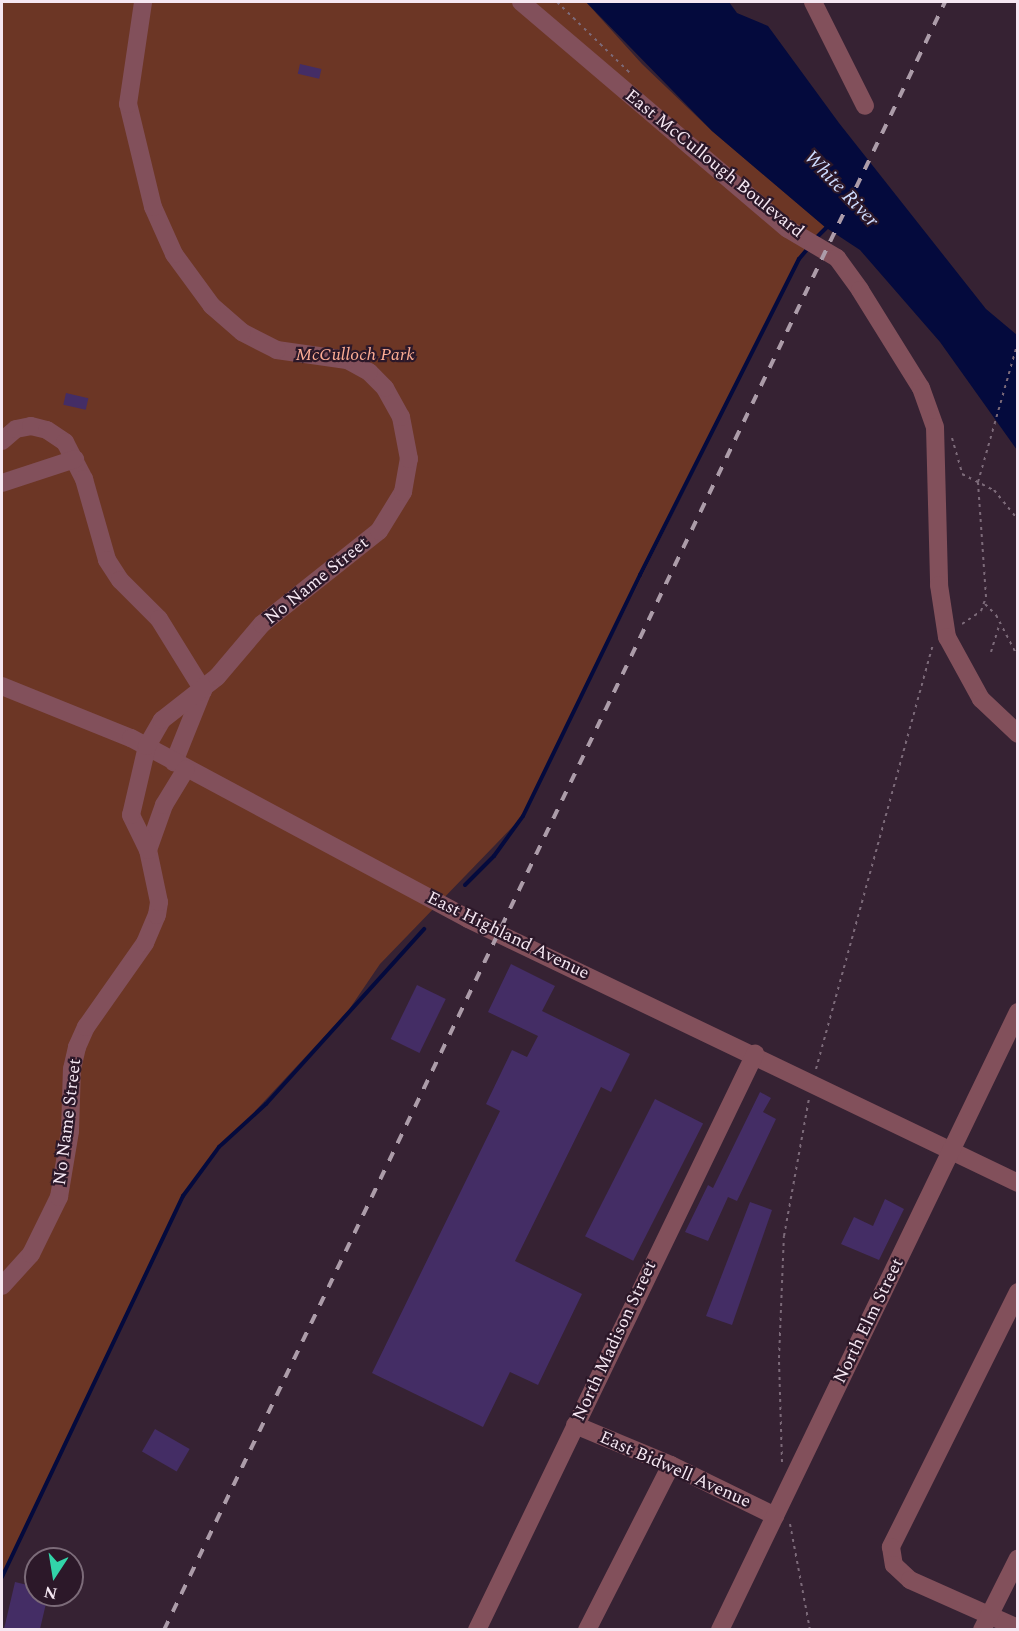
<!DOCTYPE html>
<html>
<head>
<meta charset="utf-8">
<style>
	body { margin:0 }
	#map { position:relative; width:1019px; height:1631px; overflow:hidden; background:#362233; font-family:Spectral,serif }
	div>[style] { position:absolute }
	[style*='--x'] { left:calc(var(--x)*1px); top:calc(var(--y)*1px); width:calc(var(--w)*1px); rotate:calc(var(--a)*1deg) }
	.green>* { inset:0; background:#6c3625 }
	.water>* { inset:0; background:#040a3d }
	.stream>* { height:4px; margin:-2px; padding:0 2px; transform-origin:2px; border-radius:2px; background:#040a3d }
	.building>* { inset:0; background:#442d65; transform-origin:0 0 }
	.path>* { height:2px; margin-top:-1px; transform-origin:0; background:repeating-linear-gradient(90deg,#7c6a79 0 3px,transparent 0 7.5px) }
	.minor>* { height:18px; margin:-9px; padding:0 9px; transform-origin:9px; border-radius:9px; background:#82505b }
	.rail>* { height:4px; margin-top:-2px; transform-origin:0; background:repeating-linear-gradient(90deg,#ac9ca9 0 10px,transparent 0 20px) }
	span { translate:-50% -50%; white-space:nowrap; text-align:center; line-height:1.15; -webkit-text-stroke:4.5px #2c1829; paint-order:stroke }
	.street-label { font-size:18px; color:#f5e7f2 }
	.park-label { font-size:18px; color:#fcac94; font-style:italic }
	.water-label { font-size:20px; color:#cedcff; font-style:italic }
	.frame { position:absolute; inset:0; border:3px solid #f5e7f2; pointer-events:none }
	.north { position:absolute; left:24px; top:1547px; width:60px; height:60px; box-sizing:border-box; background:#2c1829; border:2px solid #7c6b79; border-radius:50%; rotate:192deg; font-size:16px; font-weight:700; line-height:24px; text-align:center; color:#f5e7f2 }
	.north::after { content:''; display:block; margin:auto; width:21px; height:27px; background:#32d4a9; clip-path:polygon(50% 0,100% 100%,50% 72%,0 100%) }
</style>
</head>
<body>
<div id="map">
	<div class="green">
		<i style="clip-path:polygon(2px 2px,586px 2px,642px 64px,712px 131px,825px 227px,799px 259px,523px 816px,380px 964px,348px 1011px,206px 1164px,183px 1196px,2px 1577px)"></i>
	</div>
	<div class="water">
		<i style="clip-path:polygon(586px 2px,729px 2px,737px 13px,768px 26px,839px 123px,986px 309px,1017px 335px,1017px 450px,940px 342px,860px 250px,825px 227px,712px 131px)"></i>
	</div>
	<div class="stream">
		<i style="--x:816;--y:238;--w:18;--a:-45"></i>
		<i style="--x:465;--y:885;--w:41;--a:-45"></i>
		<i style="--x:494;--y:856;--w:49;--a:-54.1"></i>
		<i style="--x:523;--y:816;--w:268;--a:-64.1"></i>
		<i style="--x:640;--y:575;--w:354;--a:-63.3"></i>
		<i style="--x:799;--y:259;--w:16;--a:-50"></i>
		<i style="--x:2;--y:1577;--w:422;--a:-64.6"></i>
		<i style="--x:183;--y:1196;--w:61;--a:-53.7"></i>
		<i style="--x:219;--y:1147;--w:64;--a:-42.5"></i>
		<i style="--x:266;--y:1104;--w:236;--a:-47.9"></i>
	</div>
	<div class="building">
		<i style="left:300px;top:64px;width:22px;height:10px;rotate:13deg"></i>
		<i style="left:66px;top:393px;width:23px;height:12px;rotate:13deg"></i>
		<i style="clip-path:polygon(511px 964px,555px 986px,542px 1011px,630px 1054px,611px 1092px,601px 1087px,515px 1261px,582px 1294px,538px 1385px,510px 1372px,483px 1427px,372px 1373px,500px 1111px,486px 1104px,512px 1050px,527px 1057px,538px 1036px,488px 1012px)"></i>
		<i style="left:417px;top:985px;width:32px;height:60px;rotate:26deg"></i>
		<i style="clip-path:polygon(760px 1092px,771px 1098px,763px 1112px,776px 1119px,737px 1201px,728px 1197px,708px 1241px,685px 1232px,708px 1185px,713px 1188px)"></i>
		<i style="left:655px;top:1099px;width:54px;height:154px;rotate:27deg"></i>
		<i style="clip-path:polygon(885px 1199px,904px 1209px,879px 1260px,841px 1244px,854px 1217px,873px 1226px)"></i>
		<i style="clip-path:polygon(750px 1202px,772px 1210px,732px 1325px,706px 1316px)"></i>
		<i style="left:155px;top:1429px;width:40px;height:26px;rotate:30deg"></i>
		<i style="clip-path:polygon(15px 1582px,36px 1587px,36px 1595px,48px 1595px,40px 1629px,4px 1629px)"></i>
	</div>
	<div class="path">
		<i style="--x:557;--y:2;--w:102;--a:44.2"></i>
		<i style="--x:952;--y:438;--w:37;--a:74"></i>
		<i style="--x:962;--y:474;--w:36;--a:27"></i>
		<i style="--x:994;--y:490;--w:38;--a:51"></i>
		<i style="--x:985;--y:604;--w:16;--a:45"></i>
		<i style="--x:996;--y:615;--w:47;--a:62.4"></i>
		<i style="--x:962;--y:624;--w:23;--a:-34"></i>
		<i style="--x:981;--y:611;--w:15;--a:-70"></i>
		<i style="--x:986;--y:597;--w:115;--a:-94"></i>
		<i style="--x:978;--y:482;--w:146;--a:-74.1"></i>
		<i style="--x:991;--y:652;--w:30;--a:-73"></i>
		<i style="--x:816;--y:1069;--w:441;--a:-74.6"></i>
		<i style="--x:782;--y:1462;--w:104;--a:-91.7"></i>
		<i style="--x:779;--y:1358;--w:122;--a:-87.7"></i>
		<i style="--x:784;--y:1236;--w:140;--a:-79.7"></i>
		<i style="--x:790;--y:1524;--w:108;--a:79.3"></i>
	</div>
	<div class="minor">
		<i style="--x:521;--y:2;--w:350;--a:40.4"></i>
		<i style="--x:788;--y:229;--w:57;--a:30.6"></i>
		<i style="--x:837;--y:258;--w:39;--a:54"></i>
		<i style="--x:860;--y:290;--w:115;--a:58.1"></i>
		<i style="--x:921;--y:388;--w:41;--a:70.3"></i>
		<i style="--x:935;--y:427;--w:158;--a:88.5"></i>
		<i style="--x:939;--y:585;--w:53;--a:81.3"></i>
		<i style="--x:947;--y:637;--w:71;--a:61.3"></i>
		<i style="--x:981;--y:699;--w:51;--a:43.4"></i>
		<i style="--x:813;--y:2;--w:116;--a:63.4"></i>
		<i style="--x:2;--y:441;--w:18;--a:-41"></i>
		<i style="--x:16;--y:429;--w:15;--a:-11"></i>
		<i style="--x:31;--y:426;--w:16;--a:14"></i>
		<i style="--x:47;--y:430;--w:22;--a:34"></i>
		<i style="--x:65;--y:442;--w:42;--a:62.8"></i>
		<i style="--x:84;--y:479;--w:84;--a:74.1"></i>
		<i style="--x:107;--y:560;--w:24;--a:57"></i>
		<i style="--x:120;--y:580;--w:55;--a:45"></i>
		<i style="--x:159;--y:619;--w:84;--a:58.2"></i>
		<i style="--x:203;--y:690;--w:78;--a:111.9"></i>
		<i style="--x:2;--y:483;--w:77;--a:-18.2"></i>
		<i style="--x:2;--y:686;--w:139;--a:22"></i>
		<i style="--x:131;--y:738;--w:383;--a:28.2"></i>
		<i style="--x:468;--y:919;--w:610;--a:25.64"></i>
		<i style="--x:148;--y:850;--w:48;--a:-70.4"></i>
		<i style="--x:164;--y:805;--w:42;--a:-58.6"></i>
		<i style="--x:2;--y:1286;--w:43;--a:-47.8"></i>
		<i style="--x:31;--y:1254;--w:64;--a:-63.8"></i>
		<i style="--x:59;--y:1197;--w:67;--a:-80.5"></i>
		<i style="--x:70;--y:1131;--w:62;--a:-88.2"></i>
		<i style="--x:72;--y:1069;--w:23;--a:-77"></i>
		<i style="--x:77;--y:1047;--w:22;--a:-66"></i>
		<i style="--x:86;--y:1027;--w:103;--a:-54.9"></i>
		<i style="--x:145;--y:943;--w:30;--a:-67"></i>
		<i style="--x:157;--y:915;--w:13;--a:-81"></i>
		<i style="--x:159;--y:902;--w:53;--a:-101.9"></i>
		<i style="--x:148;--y:850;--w:39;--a:-116"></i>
		<i style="--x:131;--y:815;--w:71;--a:-76.9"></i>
		<i style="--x:147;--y:746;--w:30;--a:-60"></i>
		<i style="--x:162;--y:720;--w:70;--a:-38"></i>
		<i style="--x:217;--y:677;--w:70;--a:-49.7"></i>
		<i style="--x:262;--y:624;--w:149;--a:-38.5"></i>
		<i style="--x:379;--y:531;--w:46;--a:-58.4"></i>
		<i style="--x:403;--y:492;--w:34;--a:-80"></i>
		<i style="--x:409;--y:459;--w:43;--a:-100.8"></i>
		<i style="--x:401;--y:417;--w:33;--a:-119"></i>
		<i style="--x:385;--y:388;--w:23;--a:-135"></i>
		<i style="--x:369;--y:372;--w:25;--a:-151"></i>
		<i style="--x:347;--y:360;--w:71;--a:-171.9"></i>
		<i style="--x:277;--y:350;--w:39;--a:-153"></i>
		<i style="--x:242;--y:332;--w:40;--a:-139"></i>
		<i style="--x:212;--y:306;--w:64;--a:-126.2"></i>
		<i style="--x:174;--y:254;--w:51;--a:-114.1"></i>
		<i style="--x:153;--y:207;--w:106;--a:-103.6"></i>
		<i style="--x:128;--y:104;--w:103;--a:-81.6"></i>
		<i style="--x:1018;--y:1292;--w:285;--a:116.5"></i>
		<i style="--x:891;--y:1547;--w:18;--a:81"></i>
		<i style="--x:894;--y:1565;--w:22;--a:43"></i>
		<i style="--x:910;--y:1580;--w:118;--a:24"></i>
		<i style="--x:575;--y:1425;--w:104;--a:22.6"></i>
		<i style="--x:671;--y:1465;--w:116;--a:26.1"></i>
		<i style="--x:477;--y:1630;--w:640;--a:-64.24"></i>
		<i style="--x:587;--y:1630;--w:185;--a:-63"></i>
		<i style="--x:720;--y:1630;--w:686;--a:-64.26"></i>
		<i style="--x:982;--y:1630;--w:80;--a:-63.4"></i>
	</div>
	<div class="rail">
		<i style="--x:164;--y:1630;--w:1806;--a:-64.37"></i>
	</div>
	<div class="street-label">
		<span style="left:714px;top:164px;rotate:39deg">East McCullough Boulevard</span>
		<span style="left:317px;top:581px;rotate:-39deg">No Name Street</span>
		<span style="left:508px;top:936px;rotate:26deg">East Highland Avenue</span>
		<span style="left:68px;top:1122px;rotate:-83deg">No Name Street</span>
		<span style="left:869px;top:1321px;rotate:-64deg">North Elm Street</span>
		<span style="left:615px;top:1341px;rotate:-65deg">North Madison Street</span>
		<span style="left:675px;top:1470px;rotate:24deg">East Bidwell Avenue</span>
	</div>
	<div class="park-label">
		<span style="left:355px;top:355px">McCulloch Park</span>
	</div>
	<div class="water-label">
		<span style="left:841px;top:189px;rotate:46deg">White River</span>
	</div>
	<div class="frame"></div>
	<div class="north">N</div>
</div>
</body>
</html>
